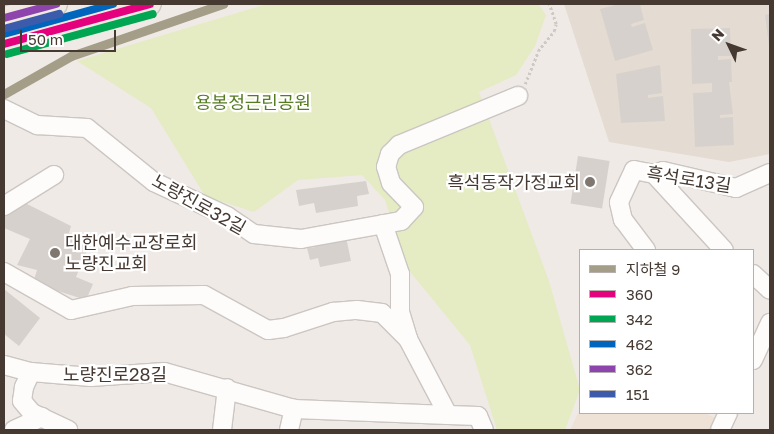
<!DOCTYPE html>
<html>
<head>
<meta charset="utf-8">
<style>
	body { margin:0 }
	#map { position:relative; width:774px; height:434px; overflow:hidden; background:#efeae6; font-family:"Golos Text","Noto Sans KR",sans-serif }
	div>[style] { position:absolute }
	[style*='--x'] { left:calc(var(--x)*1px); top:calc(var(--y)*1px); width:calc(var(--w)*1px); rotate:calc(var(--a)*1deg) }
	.residential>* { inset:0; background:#e4dbd2 }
	.education>* { inset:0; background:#eee2d7 }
	.green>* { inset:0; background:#e5ebc2 }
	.building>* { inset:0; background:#d7d1cd; transform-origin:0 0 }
	.path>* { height:2.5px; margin-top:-1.25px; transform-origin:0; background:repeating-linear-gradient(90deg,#cec9c5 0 2.5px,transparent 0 5px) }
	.roads { filter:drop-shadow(1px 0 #cbc6c2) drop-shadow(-1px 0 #cbc6c2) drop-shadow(0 1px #cbc6c2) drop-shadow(0 -1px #cbc6c2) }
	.minor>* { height:18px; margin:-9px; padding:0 9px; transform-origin:9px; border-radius:9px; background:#fdfcfb }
	.major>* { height:22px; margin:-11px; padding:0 11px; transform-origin:11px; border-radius:11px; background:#f0e9e2 }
	.bus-1>* { height:8px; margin:-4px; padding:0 4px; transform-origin:4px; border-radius:4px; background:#e5007d }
	.bus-2>* { height:8px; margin:-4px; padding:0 4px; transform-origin:4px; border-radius:4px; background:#00a651 }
	.bus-3>* { height:8px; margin:-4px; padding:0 4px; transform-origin:4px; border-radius:4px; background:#0065bd }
	.bus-4>* { height:8px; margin:-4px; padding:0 4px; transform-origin:4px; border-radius:4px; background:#8e44ad }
	.bus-5>* { height:8px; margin:-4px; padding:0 4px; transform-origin:4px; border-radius:4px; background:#3d5bab }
	.metro-1>* { height:9px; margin:-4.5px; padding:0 4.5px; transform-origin:4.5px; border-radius:4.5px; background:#a49d87 }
	.dots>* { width:14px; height:14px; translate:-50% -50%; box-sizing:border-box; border:2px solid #fff; border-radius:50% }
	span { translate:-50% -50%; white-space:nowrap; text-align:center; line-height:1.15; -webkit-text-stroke:4.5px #fff; paint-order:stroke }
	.park-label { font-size:18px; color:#567c20 }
	.street-label { font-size:18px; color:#453932 }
	.poi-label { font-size:18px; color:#453932 }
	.right { translate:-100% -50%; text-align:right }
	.left { translate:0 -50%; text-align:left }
	.frame { position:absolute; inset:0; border:5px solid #453932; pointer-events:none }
	.legend { position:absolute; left:579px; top:249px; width:175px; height:165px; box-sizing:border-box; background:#fff; border:1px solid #b5b0ad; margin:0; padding:6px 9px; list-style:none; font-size:15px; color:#453932 }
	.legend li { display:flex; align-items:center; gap:10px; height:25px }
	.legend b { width:25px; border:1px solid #b5b0ad }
	.north { position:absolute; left:704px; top:20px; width:50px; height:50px; -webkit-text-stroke:4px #fff; paint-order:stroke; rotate:312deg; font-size:14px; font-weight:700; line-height:20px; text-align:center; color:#453932 }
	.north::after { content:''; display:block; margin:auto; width:18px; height:22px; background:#453932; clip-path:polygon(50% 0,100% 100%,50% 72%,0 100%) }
	.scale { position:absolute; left:20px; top:30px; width:96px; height:22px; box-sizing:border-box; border:2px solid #453932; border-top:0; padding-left:6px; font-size:15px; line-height:18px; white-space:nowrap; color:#453932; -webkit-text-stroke:4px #fff; paint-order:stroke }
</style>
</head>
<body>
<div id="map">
	<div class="residential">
		<i style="clip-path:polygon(564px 4px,770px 4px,770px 154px,729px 162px,609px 142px)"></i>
	</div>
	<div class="education">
		<i style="clip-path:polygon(580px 409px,580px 413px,704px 413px,719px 419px,714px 430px,570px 430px)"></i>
	</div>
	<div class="green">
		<i style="clip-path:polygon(267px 4px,538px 4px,546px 15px,535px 46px,516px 75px,479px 92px,549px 281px,580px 390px,565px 430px,497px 430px,470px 345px,407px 268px,385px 200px,362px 175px,298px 180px,254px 212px,205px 196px,151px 108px,77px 61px)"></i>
	</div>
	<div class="building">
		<i style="clip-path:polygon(619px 4px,640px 4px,644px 20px,631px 24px,632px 27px,645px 23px,653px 50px,615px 61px,600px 9px)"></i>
		<i style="clip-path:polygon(770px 14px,770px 44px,769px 45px,765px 15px)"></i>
		<i style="clip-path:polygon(730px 28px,731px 56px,718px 56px,718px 60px,731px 59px,732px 82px,729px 82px,733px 114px,720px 115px,720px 118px,733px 117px,734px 145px,695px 147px,693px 93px,712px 92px,712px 83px,692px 84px,691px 29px)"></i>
		<i style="clip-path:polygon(660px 65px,662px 93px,648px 95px,648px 98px,663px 96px,665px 121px,621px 123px,616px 74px)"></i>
		<i style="left:578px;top:156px;width:32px;height:48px;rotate:9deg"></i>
		<i style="clip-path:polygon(366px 181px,369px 194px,357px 196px,358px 206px,316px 213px,314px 203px,299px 206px,296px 190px)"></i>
		<i style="clip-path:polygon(23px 202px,71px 226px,69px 233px,91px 241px,76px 277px,93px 284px,86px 300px,33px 283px,37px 270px,17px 265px,30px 239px,4px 228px,4px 213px)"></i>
		<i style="clip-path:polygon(346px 237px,351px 261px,320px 267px,318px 258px,310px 260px,307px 248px,316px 247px,315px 243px)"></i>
		<i style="clip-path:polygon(4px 289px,40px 318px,19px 346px,4px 334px)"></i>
	</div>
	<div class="path">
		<i style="--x:525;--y:84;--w:35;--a:-68"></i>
		<i style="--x:538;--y:51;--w:26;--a:-51"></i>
		<i style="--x:554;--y:31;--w:7;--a:-74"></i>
		<i style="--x:556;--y:24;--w:21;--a:-109"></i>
	</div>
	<div class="roads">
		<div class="minor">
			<i style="--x:4;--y:109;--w:37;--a:26"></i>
			<i style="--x:37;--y:125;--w:50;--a:3.4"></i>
			<i style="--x:87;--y:128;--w:86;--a:38.9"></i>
			<i style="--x:154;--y:182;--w:81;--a:25"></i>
			<i style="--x:227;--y:216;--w:32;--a:34"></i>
			<i style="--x:254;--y:234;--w:47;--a:6.1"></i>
			<i style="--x:301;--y:239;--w:102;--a:-10.2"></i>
			<i style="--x:401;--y:221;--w:19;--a:-47"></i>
			<i style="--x:414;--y:207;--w:33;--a:-134"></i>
			<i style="--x:391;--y:183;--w:17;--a:-107"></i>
			<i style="--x:386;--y:167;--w:14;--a:-73"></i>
			<i style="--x:390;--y:154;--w:13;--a:-45"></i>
			<i style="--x:399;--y:145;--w:129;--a:-22.4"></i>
			<i style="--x:654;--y:174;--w:103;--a:47.4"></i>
			<i style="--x:4;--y:206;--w:59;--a:-31.8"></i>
			<i style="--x:383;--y:224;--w:53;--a:71.2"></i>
			<i style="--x:400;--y:274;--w:38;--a:90"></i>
			<i style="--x:400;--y:312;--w:28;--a:73"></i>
			<i style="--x:408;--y:339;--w:86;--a:62.2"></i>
			<i style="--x:448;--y:415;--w:30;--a:2"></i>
			<i style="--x:478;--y:416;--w:15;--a:67"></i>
			<i style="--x:646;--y:250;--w:38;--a:-127"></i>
			<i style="--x:623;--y:220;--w:18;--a:-103"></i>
			<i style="--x:619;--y:202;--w:35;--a:-65"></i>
			<i style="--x:634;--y:170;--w:20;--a:11"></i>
			<i style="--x:654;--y:174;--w:9;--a:-18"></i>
			<i style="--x:663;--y:171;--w:75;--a:13.1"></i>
			<i style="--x:736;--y:188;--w:37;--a:-24"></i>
			<i style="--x:4;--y:272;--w:77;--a:29.6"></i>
			<i style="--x:71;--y:310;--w:63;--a:-12.9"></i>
			<i style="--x:132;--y:296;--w:72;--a:-0.8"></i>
			<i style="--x:204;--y:295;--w:73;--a:28.7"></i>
			<i style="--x:268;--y:330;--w:16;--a:-7"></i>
			<i style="--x:284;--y:328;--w:52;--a:-18.1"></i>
			<i style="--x:333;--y:312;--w:24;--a:-5"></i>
			<i style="--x:357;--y:310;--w:25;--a:7"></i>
			<i style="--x:382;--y:313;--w:37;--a:45"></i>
			<i style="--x:753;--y:274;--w:23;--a:43"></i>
			<i style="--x:753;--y:360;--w:41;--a:-65.3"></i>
			<i style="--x:4;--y:365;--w:28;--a:15"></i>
			<i style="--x:31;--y:372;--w:60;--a:4.8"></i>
			<i style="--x:91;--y:377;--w:73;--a:-3.9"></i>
			<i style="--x:164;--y:372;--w:135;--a:15.9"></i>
			<i style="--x:294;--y:409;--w:154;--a:2.2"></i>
			<i style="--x:31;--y:372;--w:17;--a:115"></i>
			<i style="--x:24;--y:387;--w:14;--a:98"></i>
			<i style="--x:22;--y:401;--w:16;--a:50"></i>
			<i style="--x:32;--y:413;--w:40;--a:25"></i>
			<i style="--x:14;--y:430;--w:31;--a:-25"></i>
			<i style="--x:222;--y:430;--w:42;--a:-83.2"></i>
			<i style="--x:289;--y:430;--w:22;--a:-77"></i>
			<i style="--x:720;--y:430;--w:19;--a:-65"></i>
		</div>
		<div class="major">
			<i style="--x:4;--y:18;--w:54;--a:-15.1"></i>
			<i style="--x:4;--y:44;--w:151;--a:-15.3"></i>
		</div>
	</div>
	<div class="bus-1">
		<i style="--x:4;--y:44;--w:151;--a:-15.3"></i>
	</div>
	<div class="bus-2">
		<i style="--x:7;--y:54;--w:151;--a:-15.3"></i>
	</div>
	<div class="bus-3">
		<i style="--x:4;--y:34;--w:113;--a:-15.4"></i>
	</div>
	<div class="bus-4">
		<i style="--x:4;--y:18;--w:54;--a:-15.1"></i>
	</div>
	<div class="bus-5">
		<i style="--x:7;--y:28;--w:54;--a:-15.1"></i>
	</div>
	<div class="metro-1">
		<i style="--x:4;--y:94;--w:77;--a:-29.6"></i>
		<i style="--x:71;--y:56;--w:161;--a:-18.9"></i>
	</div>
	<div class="dots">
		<i style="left:590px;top:182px;background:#807771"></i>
		<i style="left:55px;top:253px;background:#807771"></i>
	</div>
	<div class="park-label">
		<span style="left:253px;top:102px">용봉정근린공원</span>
	</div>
	<div class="street-label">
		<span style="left:689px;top:179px;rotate:9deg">흑석로13길</span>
		<span style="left:199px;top:204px;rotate:29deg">노량진로32길</span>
		<span style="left:115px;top:374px">노량진로28길</span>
	</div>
	<div class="poi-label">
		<span class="right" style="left:580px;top:182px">흑석동작가정교회</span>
		<span class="left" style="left:65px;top:253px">대한예수교장로회<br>노량진교회</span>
	</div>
	<div class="frame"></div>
	<ul class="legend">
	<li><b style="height:6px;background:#a49d87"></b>지하철 9</li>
	<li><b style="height:6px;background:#e5007d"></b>360</li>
	<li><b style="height:6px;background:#00a651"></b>342</li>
	<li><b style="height:6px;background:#0065bd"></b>462</li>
	<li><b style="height:6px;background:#8e44ad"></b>362</li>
	<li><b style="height:6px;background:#3d5bab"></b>151</li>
	</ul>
	<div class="north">N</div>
	<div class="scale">50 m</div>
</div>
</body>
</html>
